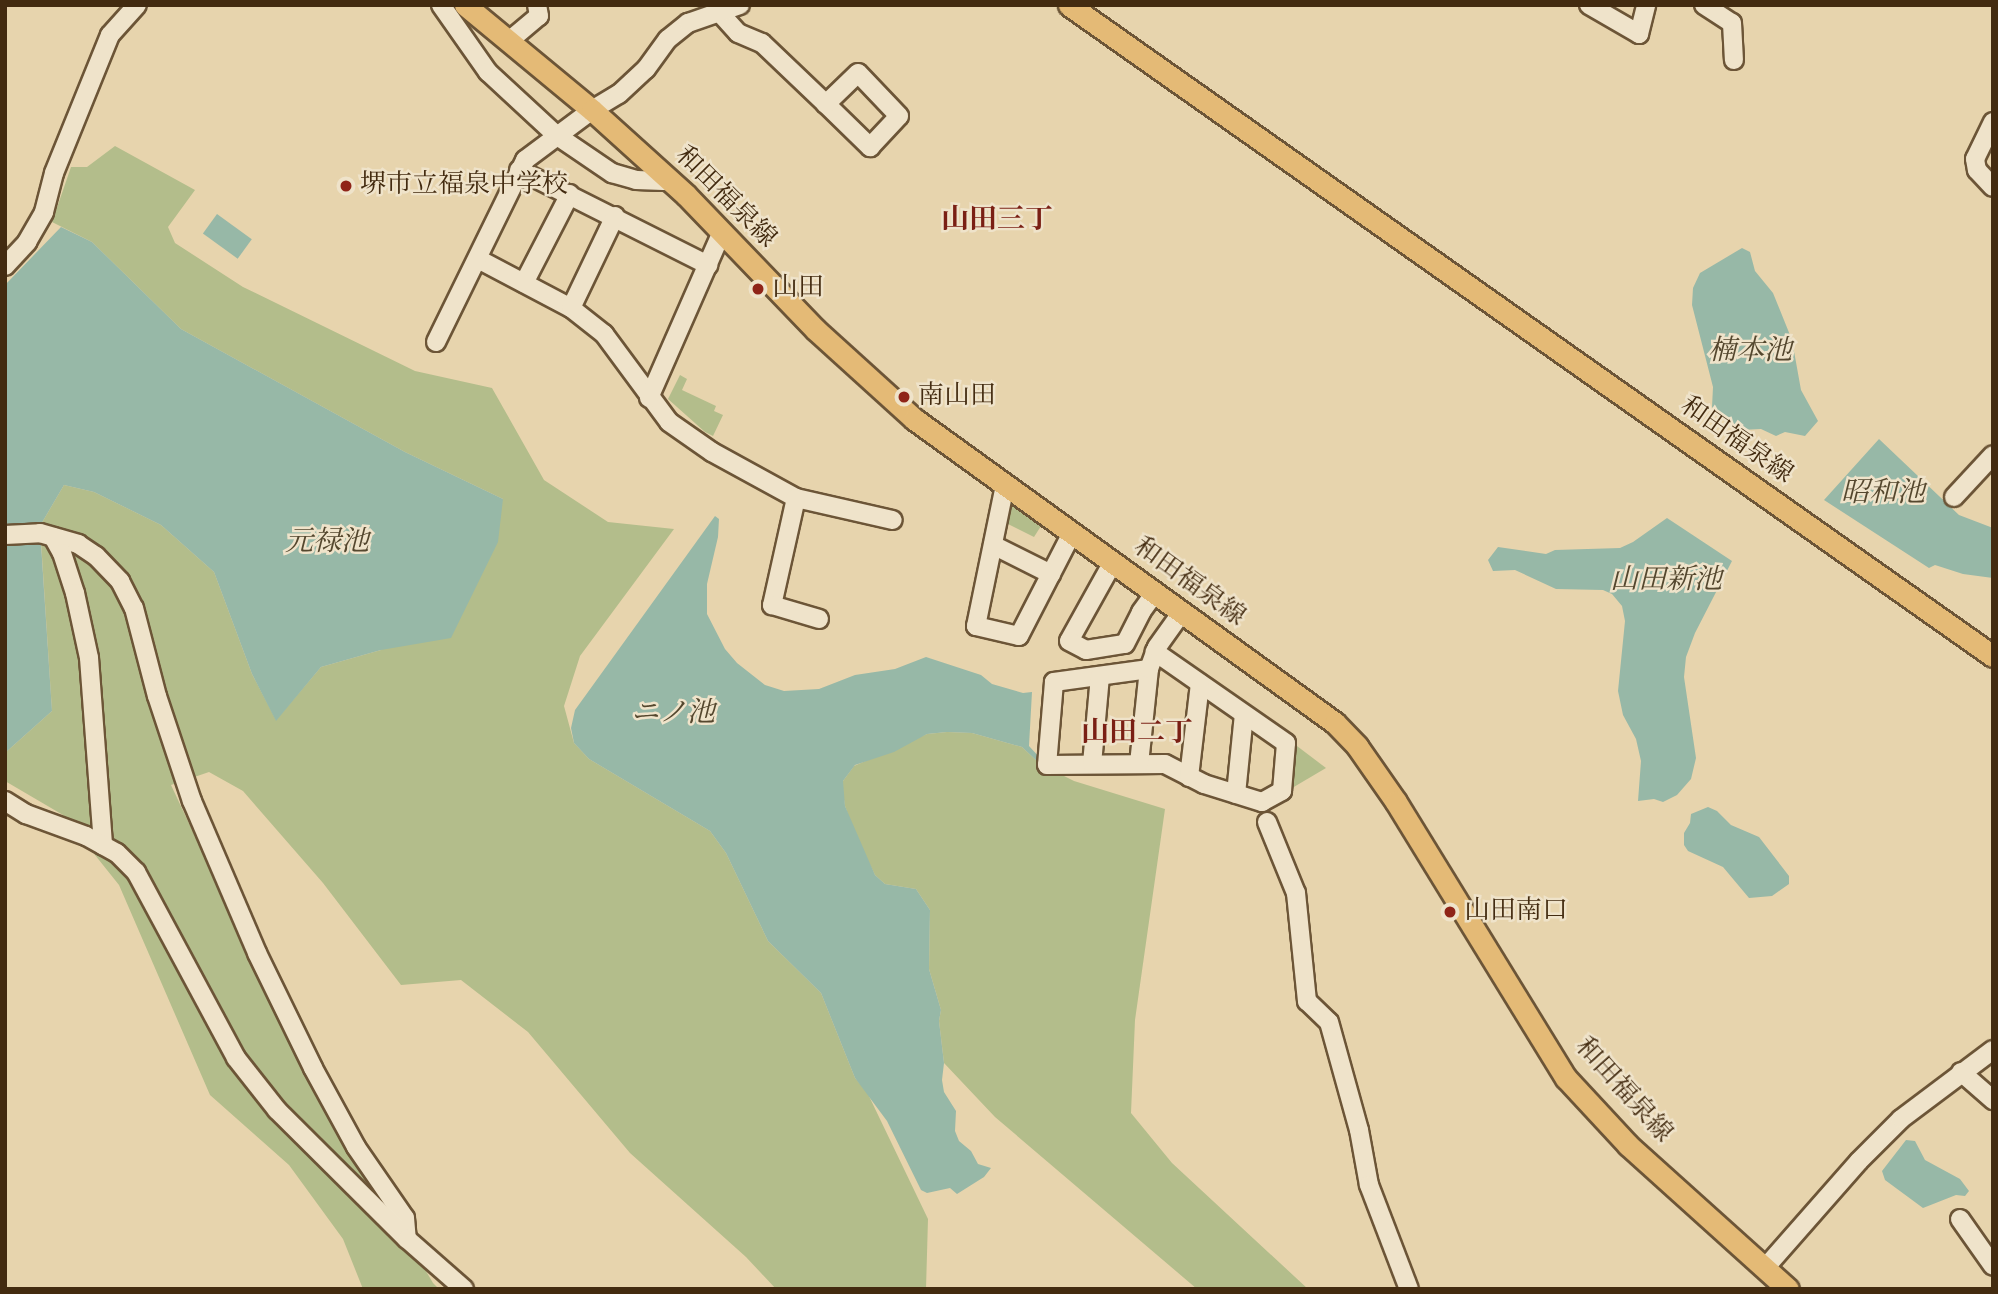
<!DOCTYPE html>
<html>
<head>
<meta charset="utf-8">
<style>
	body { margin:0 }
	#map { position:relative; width:1998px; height:1294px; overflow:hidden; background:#e7d4ad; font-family:"Old Standard TT","Noto Serif JP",serif }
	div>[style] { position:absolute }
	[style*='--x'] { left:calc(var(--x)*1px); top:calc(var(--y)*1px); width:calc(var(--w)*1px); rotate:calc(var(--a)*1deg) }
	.green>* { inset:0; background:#b3bd8b }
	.water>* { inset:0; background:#97b8a7; transform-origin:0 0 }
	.roads { filter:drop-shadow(2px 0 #6c5537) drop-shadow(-2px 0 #6c5537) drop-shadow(0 2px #6c5537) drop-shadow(0 -2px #6c5537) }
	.minor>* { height:18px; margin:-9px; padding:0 9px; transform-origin:9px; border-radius:9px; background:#efe3ca }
	.major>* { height:21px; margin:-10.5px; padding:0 10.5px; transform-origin:10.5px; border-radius:10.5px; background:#e4ba76 }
	.dots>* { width:19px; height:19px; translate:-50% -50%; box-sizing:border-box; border:4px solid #efe3ca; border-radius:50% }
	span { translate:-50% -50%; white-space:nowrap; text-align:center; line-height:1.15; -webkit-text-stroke:5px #efe3ca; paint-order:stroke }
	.poi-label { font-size:26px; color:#432b10 }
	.left { translate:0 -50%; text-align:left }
	.street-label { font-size:26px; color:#432b10 }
	.neighbourhood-label { font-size:28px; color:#7a1f14; font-weight:700 }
	.water-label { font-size:28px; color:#54472e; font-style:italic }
	.frame { position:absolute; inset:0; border:7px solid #432b10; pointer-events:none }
</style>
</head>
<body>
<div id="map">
	<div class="green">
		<i style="clip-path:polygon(115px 146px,195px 190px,168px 227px,175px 243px,243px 287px,415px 371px,492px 388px,544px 480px,608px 522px,674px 529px,580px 656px,564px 706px,574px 743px,589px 759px,710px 831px,726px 853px,768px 941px,821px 993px,855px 1078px,867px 1092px,928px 1219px,926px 1289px,776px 1289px,746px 1257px,630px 1153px,528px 1032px,461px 980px,401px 985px,323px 883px,243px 791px,209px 772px,171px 785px,267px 990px,373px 1181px,433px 1283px,439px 1289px,363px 1289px,343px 1239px,289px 1165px,210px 1095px,119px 885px,63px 815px,5px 781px,5px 753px,52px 711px,40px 526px,64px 485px,94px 492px,161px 525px,214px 572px,252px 674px,276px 720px,321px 667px,381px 650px,503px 499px,405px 452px,181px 329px,92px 242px,52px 222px,71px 167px,87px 167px)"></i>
		<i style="clip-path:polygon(680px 375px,687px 379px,682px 390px,716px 406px,714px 411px,723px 415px,713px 436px,705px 432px,668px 399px)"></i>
		<i style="clip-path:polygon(1007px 499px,1041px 526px,1034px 537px,1002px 521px)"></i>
		<i style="clip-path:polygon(947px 732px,972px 733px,1022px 747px,1040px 764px,1074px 781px,1165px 809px,1135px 1020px,1131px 1113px,1172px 1163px,1308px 1289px,1197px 1289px,995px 1117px,944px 1063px,939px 1021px,941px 1010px,929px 969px,930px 910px,916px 889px,885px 884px,875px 875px,856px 837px,845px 806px,843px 793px,843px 781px,854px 766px,927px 734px)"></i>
		<i style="clip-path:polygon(1293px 743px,1326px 768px,1287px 791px)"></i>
	</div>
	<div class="water">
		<i style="left:217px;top:214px;width:43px;height:24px;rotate:36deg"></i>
		<i style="clip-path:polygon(61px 227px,92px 242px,181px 329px,405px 452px,503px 499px,498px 542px,451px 638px,381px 650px,321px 667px,276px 721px,252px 674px,214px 572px,161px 525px,94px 492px,64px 485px,40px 526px,5px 526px,5px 285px)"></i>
		<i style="clip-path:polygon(1742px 248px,1750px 252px,1755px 271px,1773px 293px,1792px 340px,1801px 390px,1818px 421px,1805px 436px,1785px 432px,1776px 436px,1761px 429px,1741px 430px,1720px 418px,1712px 407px,1713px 387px,1692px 305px,1693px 288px,1700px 273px)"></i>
		<i style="clip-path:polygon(1879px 439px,1959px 515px,1993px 528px,1993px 578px,1963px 574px,1935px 565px,1929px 568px,1824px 500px)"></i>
		<i style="clip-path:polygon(715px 516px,719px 519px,718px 537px,707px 584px,707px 614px,725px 649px,737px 663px,765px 685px,784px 691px,819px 689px,855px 675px,895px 669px,926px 657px,981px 675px,992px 684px,1023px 693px,1032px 692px,1029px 746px,1042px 760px,1040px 764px,1022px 747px,972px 733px,947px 732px,927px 734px,894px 752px,855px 765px,843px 781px,845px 806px,875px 875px,885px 884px,916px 889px,930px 910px,929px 969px,941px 1010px,939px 1021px,944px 1063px,942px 1080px,944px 1092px,956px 1111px,955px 1131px,959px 1141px,971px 1151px,978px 1164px,991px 1168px,984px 1177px,957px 1194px,950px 1188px,927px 1193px,921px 1190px,887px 1121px,855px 1078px,821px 993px,768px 941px,726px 853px,710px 831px,589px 759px,574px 743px,571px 728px,575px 710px)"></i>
		<i style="clip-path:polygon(1667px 518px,1732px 561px,1695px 633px,1686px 657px,1684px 677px,1696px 758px,1691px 779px,1677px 795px,1663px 802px,1654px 799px,1638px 801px,1641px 761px,1636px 739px,1623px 715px,1618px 691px,1625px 621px,1622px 606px,1612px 594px,1603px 590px,1556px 589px,1515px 570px,1493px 571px,1488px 560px,1498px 547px,1546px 554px,1555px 550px,1620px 548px,1633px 542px)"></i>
		<i style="clip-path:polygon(33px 540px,41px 544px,52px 711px,5px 753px,5px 545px)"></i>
		<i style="clip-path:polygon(1708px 807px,1717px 811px,1731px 825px,1759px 837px,1789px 876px,1789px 884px,1772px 896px,1749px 898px,1723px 867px,1688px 851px,1684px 845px,1684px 833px,1690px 823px,1691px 814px)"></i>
		<i style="clip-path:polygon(1906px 1140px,1915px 1141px,1925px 1160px,1960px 1179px,1969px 1191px,1965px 1196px,1956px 1195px,1923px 1208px,1885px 1180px,1882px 1171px)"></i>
	</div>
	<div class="roads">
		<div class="minor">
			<i style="--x:441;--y:5;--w:82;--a:55"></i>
			<i style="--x:488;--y:72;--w:93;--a:42.8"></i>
			<i style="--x:556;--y:135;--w:68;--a:34.2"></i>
			<i style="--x:612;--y:173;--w:25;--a:16"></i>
			<i style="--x:636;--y:180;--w:34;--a:2"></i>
			<i style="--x:1589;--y:5;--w:58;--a:30.1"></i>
			<i style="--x:1639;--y:34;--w:30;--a:-76"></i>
			<i style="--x:1704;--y:5;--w:33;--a:33"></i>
			<i style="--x:1732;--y:23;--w:37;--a:87"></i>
			<i style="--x:720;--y:13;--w:27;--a:48"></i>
			<i style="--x:738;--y:33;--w:26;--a:23"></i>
			<i style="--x:762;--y:43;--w:88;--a:43.6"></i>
			<i style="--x:826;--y:104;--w:62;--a:44.3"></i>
			<i style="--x:870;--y:147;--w:42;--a:-46.9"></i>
			<i style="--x:899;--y:116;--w:59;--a:-133.6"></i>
			<i style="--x:858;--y:73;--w:45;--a:135.9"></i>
			<i style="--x:509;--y:41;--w:39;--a:-40"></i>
			<i style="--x:539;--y:16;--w:11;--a:-100"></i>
			<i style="--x:1993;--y:122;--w:41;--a:115.9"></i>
			<i style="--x:1975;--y:159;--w:11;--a:80"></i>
			<i style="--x:1977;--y:170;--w:23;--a:47"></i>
			<i style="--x:519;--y:170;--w:212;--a:26.7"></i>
			<i style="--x:478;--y:259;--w:105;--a:27.8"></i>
			<i style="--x:571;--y:308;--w:42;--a:38.2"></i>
			<i style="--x:604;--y:334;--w:109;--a:53.5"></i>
			<i style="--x:669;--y:422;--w:52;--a:34.9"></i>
			<i style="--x:712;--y:452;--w:96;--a:28.7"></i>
			<i style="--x:796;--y:498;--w:99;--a:12.8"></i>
			<i style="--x:5;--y:266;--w:33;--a:-47"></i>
			<i style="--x:27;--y:242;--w:34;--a:-60"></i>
			<i style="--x:44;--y:212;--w:40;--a:-75.6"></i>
			<i style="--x:54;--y:173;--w:149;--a:-67.9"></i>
			<i style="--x:110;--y:35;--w:40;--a:-48"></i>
			<i style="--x:524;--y:283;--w:100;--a:-62.7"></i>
			<i style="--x:571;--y:308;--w:102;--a:-64.4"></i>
			<i style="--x:436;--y:342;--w:203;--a:-63.9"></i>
			<i style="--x:525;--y:160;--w:84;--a:-36.7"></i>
			<i style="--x:592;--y:110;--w:31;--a:-31"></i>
			<i style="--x:619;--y:94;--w:37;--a:-43"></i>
			<i style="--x:646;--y:69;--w:37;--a:-54"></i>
			<i style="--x:668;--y:39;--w:26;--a:-39"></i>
			<i style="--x:688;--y:23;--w:55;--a:-19.1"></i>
			<i style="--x:649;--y:398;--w:181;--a:-66.3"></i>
			<i style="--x:1005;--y:485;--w:144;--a:101.6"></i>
			<i style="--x:976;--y:626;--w:44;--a:13.1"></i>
			<i style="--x:1019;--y:636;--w:116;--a:-62.8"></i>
			<i style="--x:1954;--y:497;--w:57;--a:-47.1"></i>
			<i style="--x:796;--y:498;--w:110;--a:102.6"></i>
			<i style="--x:772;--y:605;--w:49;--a:16.6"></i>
			<i style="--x:5;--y:535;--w:35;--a:-3"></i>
			<i style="--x:40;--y:533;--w:40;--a:16"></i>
			<i style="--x:78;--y:544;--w:22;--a:34"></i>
			<i style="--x:96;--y:556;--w:35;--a:46"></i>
			<i style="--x:120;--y:581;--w:30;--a:63"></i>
			<i style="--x:134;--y:608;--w:91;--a:75.4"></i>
			<i style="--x:157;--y:696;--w:111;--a:71.6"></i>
			<i style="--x:192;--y:801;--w:165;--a:66.8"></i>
			<i style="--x:257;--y:953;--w:128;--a:64"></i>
			<i style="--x:313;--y:1068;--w:90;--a:61.4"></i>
			<i style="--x:356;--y:1147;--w:86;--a:55.4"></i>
			<i style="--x:405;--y:1218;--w:21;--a:85"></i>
			<i style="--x:53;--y:537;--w:18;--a:61"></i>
			<i style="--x:62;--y:553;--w:42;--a:72"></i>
			<i style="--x:75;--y:593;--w:66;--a:77.8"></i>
			<i style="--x:89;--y:658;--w:188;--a:85.7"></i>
			<i style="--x:993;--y:545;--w:65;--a:26.6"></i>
			<i style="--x:1113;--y:562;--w:90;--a:119.1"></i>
			<i style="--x:1069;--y:641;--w:19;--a:28"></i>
			<i style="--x:1086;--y:650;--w:39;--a:-9"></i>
			<i style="--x:1125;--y:644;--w:36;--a:-63"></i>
			<i style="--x:1141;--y:612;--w:24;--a:-54"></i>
			<i style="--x:1149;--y:669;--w:96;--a:172.2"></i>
			<i style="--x:1054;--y:682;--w:83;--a:94.8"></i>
			<i style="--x:1047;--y:765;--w:118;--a:-0.5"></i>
			<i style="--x:1165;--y:764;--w:44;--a:27.1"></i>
			<i style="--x:1204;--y:784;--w:61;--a:17.2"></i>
			<i style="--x:1262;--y:802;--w:23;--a:-29"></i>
			<i style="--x:1282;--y:791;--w:48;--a:-85.2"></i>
			<i style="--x:1286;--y:743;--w:160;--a:-145.2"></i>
			<i style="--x:1092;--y:764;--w:88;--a:-84.8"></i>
			<i style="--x:1139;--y:764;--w:96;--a:-84"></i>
			<i style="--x:1149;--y:669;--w:23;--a:-70"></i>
			<i style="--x:1157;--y:647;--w:43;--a:-54.5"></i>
			<i style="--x:1189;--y:777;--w:94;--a:-83.3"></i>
			<i style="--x:1236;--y:794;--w:80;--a:-84.3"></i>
			<i style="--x:5;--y:801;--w:25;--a:32"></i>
			<i style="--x:26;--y:814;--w:64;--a:20.1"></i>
			<i style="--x:86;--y:836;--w:35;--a:29"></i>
			<i style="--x:117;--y:853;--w:27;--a:45"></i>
			<i style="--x:136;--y:872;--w:211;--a:61.7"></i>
			<i style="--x:236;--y:1058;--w:66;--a:51.7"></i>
			<i style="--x:277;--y:1110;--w:183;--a:44.8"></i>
			<i style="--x:407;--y:1239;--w:76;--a:41.3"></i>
			<i style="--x:1267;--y:822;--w:77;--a:67.8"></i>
			<i style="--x:1296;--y:893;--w:109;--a:84.2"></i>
			<i style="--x:1307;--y:1001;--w:30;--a:44"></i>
			<i style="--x:1329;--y:1022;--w:112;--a:74.5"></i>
			<i style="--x:1359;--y:1130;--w:56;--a:79.7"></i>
			<i style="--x:1369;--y:1185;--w:111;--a:69"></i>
			<i style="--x:1961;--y:1072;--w:43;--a:41.2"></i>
			<i style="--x:1960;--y:1219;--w:57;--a:54.9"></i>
			<i style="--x:1765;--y:1268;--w:142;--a:-48.7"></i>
			<i style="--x:1859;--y:1161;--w:59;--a:-45"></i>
			<i style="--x:1901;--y:1119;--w:115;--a:-36.9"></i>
		</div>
		<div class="major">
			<i style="--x:465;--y:5;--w:165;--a:39.6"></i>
			<i style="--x:592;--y:110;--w:127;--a:42.1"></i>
			<i style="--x:686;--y:195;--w:187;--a:46.1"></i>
			<i style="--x:816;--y:330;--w:132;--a:42.2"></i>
			<i style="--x:914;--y:419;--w:519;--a:35.83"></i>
			<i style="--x:1335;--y:723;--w:32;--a:46"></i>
			<i style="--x:1357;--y:746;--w:68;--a:55.1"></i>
			<i style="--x:1396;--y:802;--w:324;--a:58.4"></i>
			<i style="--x:1566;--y:1078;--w:91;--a:47.2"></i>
			<i style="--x:1628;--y:1145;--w:215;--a:42"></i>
			<i style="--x:1069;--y:5;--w:1130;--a:35.17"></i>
		</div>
	</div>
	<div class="dots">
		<i style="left:346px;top:186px;background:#8f2418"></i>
		<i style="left:758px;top:289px;background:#8f2418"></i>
		<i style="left:904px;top:397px;background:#8f2418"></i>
		<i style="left:1450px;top:912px;background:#8f2418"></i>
	</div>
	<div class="poi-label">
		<span class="left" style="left:360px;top:186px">堺市立福泉中学校</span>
		<span class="left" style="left:772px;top:289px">山田</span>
		<span class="left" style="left:918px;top:397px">南山田</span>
		<span class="left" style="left:1464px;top:912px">山田南口</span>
	</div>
	<div class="street-label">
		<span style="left:725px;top:198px;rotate:45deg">和田福泉線</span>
		<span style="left:1736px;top:441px;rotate:35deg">和田福泉線</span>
		<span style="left:1189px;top:583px;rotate:36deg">和田福泉線</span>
		<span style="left:1623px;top:1091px;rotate:48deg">和田福泉線</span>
	</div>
	<div class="neighbourhood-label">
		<span style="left:997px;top:221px">山田三丁</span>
		<span style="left:1137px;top:734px">山田二丁</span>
	</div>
	<div class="water-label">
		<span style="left:1750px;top:352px">楠本池</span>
		<span style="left:1883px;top:494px">昭和池</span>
		<span style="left:327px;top:543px">元禄池</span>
		<span style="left:1666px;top:581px">山田新池</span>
		<span style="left:673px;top:714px">ニノ池</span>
	</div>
	<div class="frame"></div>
</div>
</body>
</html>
